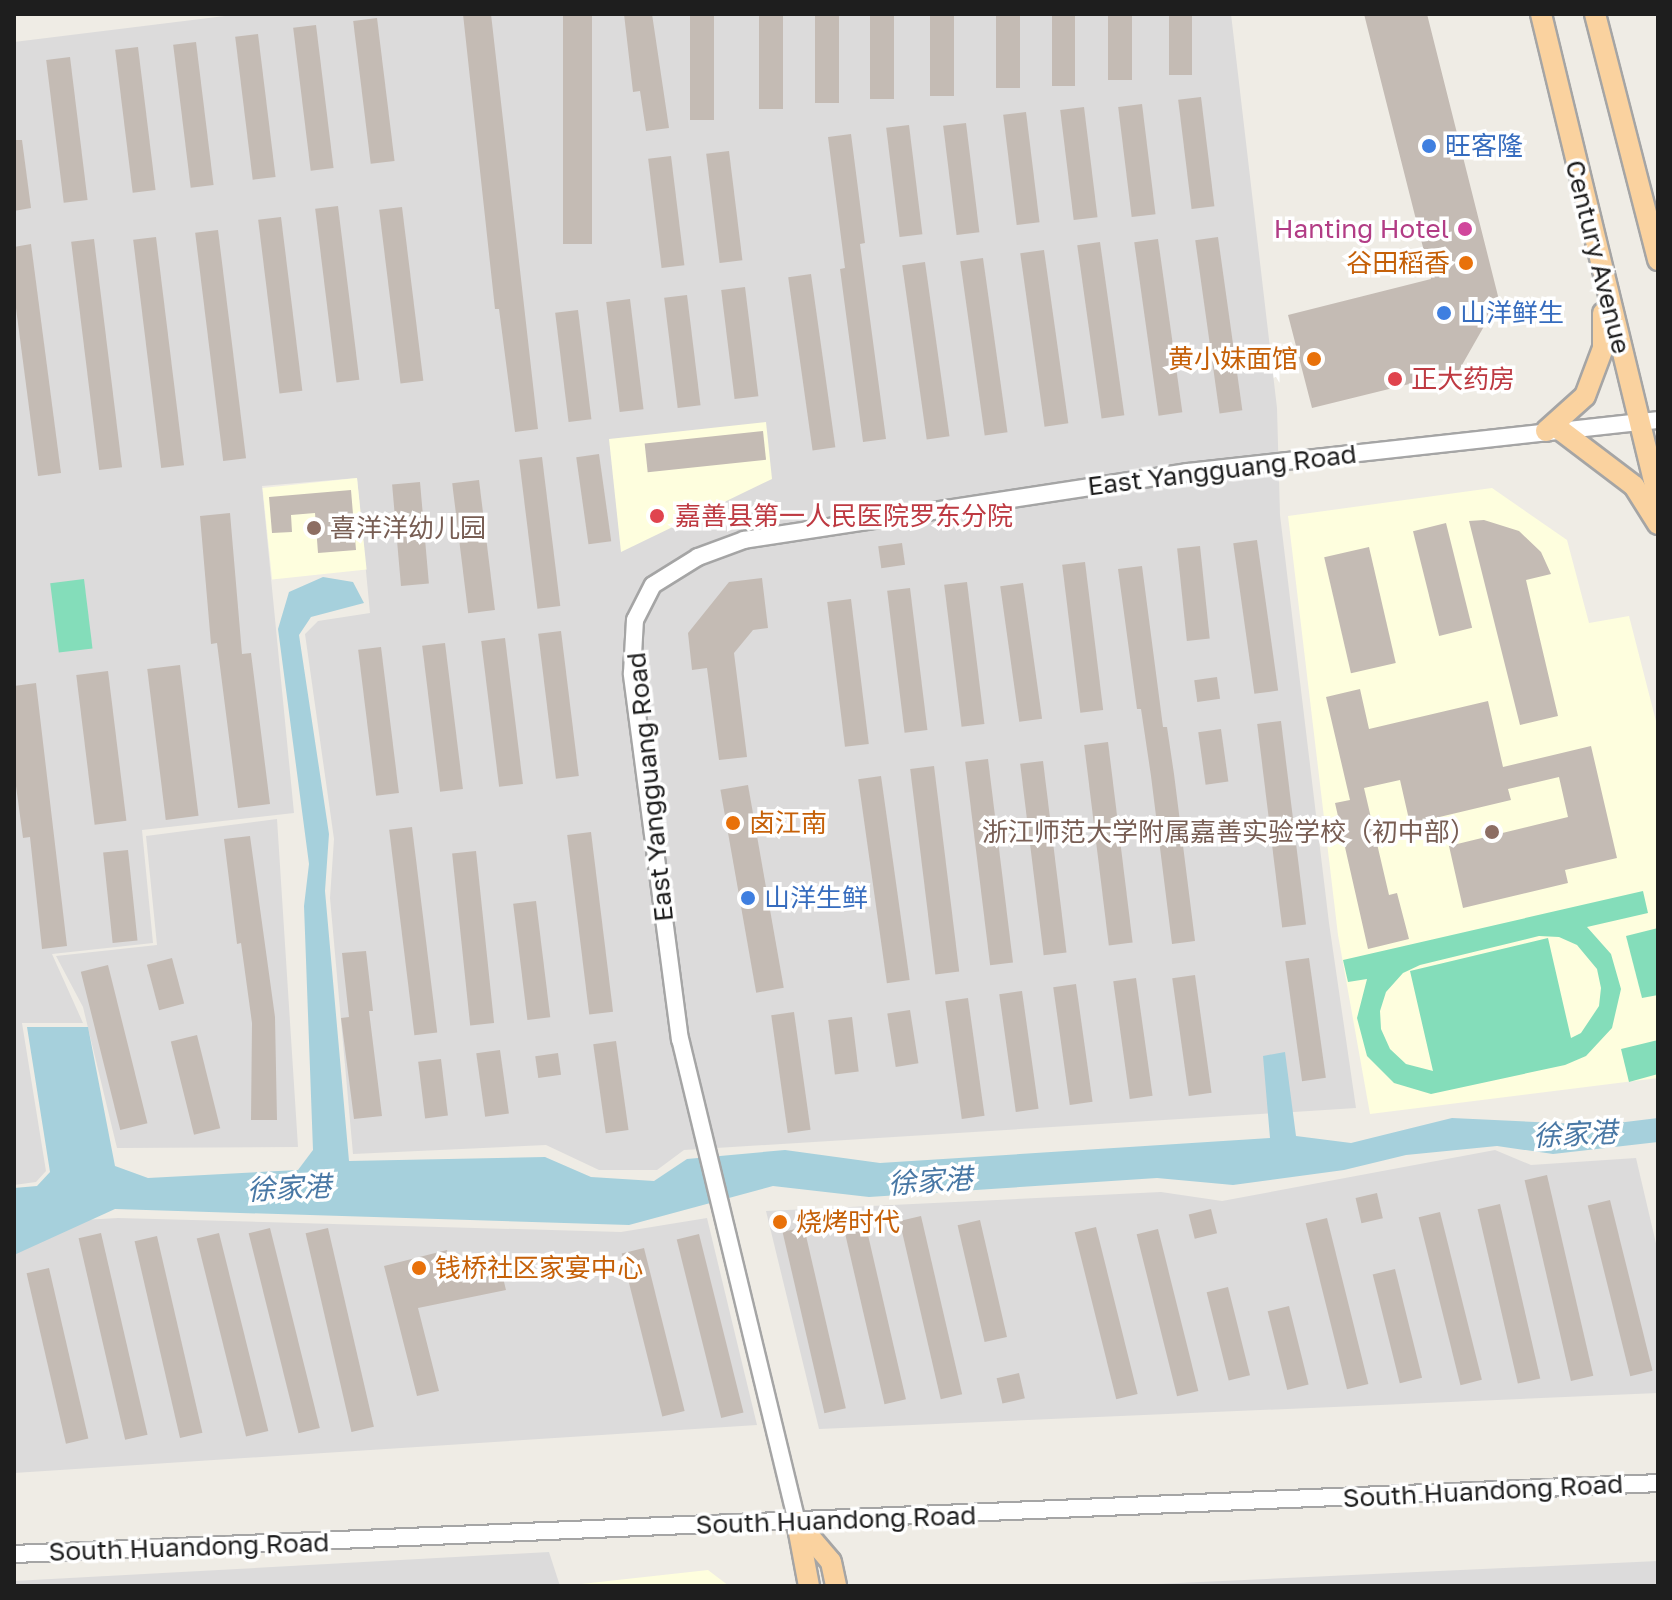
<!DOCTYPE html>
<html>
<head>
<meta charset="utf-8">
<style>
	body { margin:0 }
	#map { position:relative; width:1672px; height:1600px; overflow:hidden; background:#efece5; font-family:"Golos Text","Noto Sans SC",sans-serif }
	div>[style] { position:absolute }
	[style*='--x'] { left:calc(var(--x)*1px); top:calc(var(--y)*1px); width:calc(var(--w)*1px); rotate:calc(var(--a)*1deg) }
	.residential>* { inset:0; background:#dcdbdb }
	.education>* { inset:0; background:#fefede; transform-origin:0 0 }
	.pitch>* { inset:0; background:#84ddba; transform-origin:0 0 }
	.water>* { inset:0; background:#a6d0dc }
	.building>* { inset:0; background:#c4bbb4; transform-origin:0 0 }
	.roads { filter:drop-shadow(2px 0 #a5a5a5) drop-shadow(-2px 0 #a5a5a5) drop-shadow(0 2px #a5a5a5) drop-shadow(0 -2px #a5a5a5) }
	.minor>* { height:16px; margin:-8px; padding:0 8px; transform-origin:8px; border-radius:8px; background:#fff }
	.major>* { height:20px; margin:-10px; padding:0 10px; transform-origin:10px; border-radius:10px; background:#fad29f }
	.dots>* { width:22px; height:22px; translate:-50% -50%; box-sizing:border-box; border:4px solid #fff; border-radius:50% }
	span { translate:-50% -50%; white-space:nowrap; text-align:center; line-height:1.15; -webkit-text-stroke:7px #fff; paint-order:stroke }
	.shop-label { font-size:26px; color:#366cbe }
	.left { translate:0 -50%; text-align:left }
	.hotel-label { font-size:26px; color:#b23c85 }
	.right { translate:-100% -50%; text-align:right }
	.street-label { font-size:26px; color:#1e1e1e }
	.food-label { font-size:26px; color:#c56008 }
	.health-label { font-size:26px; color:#be3a42 }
	.education-label { font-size:26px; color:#785e54 }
	.water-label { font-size:28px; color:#4978a5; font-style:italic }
	.frame { position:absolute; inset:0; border:16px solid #1e1e1e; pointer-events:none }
</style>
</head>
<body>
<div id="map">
	<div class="residential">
		<i style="clip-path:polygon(241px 14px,1231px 14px,1277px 408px,1280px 515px,1329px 923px,1356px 1108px,684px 1150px,657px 1170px,599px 1170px,546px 1145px,353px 1154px,330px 898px,334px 839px,305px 634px,318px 621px,370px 613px,357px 478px,262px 486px,294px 813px,142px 830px,153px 943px,52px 954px,83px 1023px,22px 1023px,46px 1171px,36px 1182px,14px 1185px,14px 42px)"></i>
		<i style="clip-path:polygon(277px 819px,298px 1147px,117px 1148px,83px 1007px,56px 956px,157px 945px,146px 836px)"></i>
		<i style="clip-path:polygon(1495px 1150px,1531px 1165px,1636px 1158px,1658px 1252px,1658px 1393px,819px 1429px,766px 1211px,1161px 1192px,1222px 1201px)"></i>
		<i style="clip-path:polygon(118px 1218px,621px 1232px,707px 1218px,757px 1425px,14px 1473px,14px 1224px)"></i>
		<i style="clip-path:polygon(549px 1552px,560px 1586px,14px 1586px,14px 1581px)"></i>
		<i style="clip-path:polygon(1658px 1561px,1658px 1586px,1113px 1586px)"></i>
	</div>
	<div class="education">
		<i style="clip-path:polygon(766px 422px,772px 479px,621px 552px,609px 439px)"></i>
		<i style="left:357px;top:478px;width:92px;height:95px;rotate:84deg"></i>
		<i style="clip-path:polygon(1492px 488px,1567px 540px,1589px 623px,1629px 616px,1658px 729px,1658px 1078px,1370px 1114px,1338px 935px,1288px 516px)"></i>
		<i style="clip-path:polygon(708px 1570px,729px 1586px,563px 1586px)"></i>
	</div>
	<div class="pitch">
		<i style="left:84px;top:579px;width:70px;height:34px;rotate:83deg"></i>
		<i style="clip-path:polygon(evenodd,1643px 891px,1648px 913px,1587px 927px,1611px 954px,1621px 989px,1612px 1028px,1586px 1056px,1565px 1065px,1431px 1094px,1394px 1083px,1367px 1056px,1357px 1018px,1367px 979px,1348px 982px,1343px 960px,1643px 891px,1539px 936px,1559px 937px,1577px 945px,1597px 969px,1601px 988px,1599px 1006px,1581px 1033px,1571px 1038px,1548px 938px,1410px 971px,1433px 1071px,1406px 1064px,1390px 1049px,1381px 1029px,1380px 1011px,1386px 992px,1403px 973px,1420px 965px,1539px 936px)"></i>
		<i style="clip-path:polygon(1658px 928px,1658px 995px,1642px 998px,1626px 936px)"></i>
		<i style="clip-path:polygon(1658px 1040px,1658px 1074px,1629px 1082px,1621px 1049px)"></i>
	</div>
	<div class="water">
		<i style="clip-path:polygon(323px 577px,353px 582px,364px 603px,311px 617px,299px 635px,329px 834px,325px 891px,349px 1161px,545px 1157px,591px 1177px,654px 1181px,687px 1159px,785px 1150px,880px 1163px,1270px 1138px,1263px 1056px,1285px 1052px,1296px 1136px,1351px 1143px,1452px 1118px,1601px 1125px,1658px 1118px,1658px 1142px,1553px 1154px,1497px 1146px,1406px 1155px,1344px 1170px,1233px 1185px,1157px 1178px,869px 1197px,773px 1186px,629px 1225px,115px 1209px,14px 1255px,14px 1188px,37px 1186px,50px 1172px,27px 1027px,88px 1027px,115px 1166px,148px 1178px,298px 1170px,313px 1150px,304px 906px,309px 864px,278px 629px,289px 592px)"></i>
	</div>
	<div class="building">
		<i style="clip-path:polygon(463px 14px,491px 14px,538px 429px,515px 432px,499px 309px,495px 309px)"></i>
		<i style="left:563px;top:14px;width:29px;height:230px"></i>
		<i style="clip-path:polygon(624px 14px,652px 14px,669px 128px,646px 131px,640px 91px,633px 92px)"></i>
		<i style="left:690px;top:14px;width:24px;height:106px"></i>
		<i style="left:759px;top:14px;width:24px;height:95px"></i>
		<i style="left:815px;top:14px;width:24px;height:89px"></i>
		<i style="left:870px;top:14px;width:24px;height:85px"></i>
		<i style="left:930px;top:14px;width:24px;height:82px"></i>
		<i style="left:996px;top:14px;width:24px;height:74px"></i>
		<i style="left:1052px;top:14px;width:23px;height:72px"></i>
		<i style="left:1108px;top:14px;width:24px;height:66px"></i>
		<i style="left:1169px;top:14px;width:23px;height:61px"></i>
		<i style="clip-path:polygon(1364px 14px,1427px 14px,1499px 300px,1458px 372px,1312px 408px,1288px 315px,1431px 279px)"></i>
		<i style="left:377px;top:18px;width:144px;height:24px;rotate:83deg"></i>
		<i style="left:316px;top:25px;width:144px;height:23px;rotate:83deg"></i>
		<i style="left:258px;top:34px;width:144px;height:23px;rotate:83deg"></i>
		<i style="left:196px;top:42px;width:144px;height:23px;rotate:83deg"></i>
		<i style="left:138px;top:47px;width:144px;height:23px;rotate:83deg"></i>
		<i style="left:70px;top:57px;width:144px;height:24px;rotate:83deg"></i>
		<i style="left:1201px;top:97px;width:110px;height:23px;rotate:83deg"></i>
		<i style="left:1142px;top:104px;width:111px;height:24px;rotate:83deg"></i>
		<i style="left:1084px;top:107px;width:111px;height:24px;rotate:83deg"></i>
		<i style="left:1026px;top:112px;width:111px;height:23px;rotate:83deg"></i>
		<i style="left:966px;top:123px;width:110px;height:23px;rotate:83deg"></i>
		<i style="left:909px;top:125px;width:110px;height:23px;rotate:83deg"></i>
		<i style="clip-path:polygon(851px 134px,865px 243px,860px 244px,886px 439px,863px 442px,840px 269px,845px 268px,828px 137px)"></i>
		<i style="clip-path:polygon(14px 140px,22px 140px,31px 208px,14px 211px)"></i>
		<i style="left:729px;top:151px;width:110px;height:23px;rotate:83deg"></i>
		<i style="left:671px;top:156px;width:110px;height:23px;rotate:83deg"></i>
		<i style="left:338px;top:206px;width:175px;height:23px;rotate:83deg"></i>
		<i style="left:402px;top:207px;width:175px;height:23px;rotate:83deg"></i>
		<i style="left:281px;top:217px;width:175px;height:23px;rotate:83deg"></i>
		<i style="left:218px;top:230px;width:230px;height:23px;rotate:83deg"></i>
		<i style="left:156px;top:237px;width:230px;height:23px;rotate:83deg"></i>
		<i style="left:1218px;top:237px;width:175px;height:23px;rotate:82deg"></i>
		<i style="left:94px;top:239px;width:230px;height:23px;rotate:83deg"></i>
		<i style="left:1158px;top:239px;width:175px;height:24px;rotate:82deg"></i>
		<i style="left:1100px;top:242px;width:175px;height:23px;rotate:82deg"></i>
		<i style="clip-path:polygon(31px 244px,61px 473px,38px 476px,14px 293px,14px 247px)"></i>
		<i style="left:1044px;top:250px;width:175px;height:24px;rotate:82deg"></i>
		<i style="left:983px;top:258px;width:176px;height:23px;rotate:82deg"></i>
		<i style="left:925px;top:262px;width:176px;height:23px;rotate:82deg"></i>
		<i style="left:811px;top:274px;width:175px;height:23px;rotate:82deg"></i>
		<i style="left:745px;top:287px;width:110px;height:24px;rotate:83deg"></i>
		<i style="left:687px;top:295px;width:111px;height:23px;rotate:83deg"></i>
		<i style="left:630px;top:299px;width:111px;height:24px;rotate:83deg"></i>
		<i style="left:578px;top:310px;width:110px;height:23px;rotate:83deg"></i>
		<i style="left:763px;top:431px;width:29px;height:119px;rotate:84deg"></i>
		<i style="left:599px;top:454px;width:88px;height:23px;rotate:82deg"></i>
		<i style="left:542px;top:457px;width:150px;height:23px;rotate:83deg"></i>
		<i style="left:479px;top:480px;width:131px;height:27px;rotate:83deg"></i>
		<i style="left:420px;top:482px;width:102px;height:28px;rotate:85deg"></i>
		<i style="clip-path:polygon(351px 490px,356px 550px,318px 553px,315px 513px,291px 515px,292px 532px,272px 533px,269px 497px)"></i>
		<i style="clip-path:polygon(230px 513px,242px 654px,251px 653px,270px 804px,238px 808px,217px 643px,211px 644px,200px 516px)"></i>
		<i style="clip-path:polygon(1484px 520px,1519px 531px,1541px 552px,1551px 574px,1526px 580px,1558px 716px,1520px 725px,1469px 521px)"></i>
		<i style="left:1446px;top:523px;width:108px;height:34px;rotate:76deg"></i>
		<i style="left:1257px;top:540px;width:152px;height:24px;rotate:82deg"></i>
		<i style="left:902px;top:543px;width:22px;height:24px;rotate:82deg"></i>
		<i style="left:1200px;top:546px;width:93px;height:23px;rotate:84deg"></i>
		<i style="left:1369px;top:547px;width:119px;height:46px;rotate:77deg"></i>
		<i style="left:1085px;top:562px;width:149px;height:23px;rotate:83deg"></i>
		<i style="clip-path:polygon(1142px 566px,1163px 727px,1167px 727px,1174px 774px,1195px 941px,1172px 944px,1151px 776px,1141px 709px,1137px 709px,1118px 569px)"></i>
		<i style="clip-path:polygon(762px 578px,768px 628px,753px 630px,734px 653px,747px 757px,719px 760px,707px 668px,692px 670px,688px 633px,729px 582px)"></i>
		<i style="left:967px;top:582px;width:143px;height:23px;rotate:83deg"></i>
		<i style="left:1023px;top:583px;width:137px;height:23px;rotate:82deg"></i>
		<i style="left:910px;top:588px;width:143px;height:23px;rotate:83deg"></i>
		<i style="left:851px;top:599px;width:146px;height:24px;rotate:83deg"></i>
		<i style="left:561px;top:631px;width:146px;height:23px;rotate:83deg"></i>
		<i style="left:505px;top:638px;width:147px;height:24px;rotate:83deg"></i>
		<i style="left:445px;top:643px;width:147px;height:23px;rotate:83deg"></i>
		<i style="left:381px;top:647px;width:147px;height:23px;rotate:83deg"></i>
		<i style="left:180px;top:665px;width:152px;height:33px;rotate:83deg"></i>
		<i style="left:108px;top:671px;width:151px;height:32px;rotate:83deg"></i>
		<i style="left:1217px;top:677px;width:22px;height:23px;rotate:82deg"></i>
		<i style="clip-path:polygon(36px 683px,67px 946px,42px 949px,30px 837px,23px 838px,14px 771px,14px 686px)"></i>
		<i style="clip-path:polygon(1360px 689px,1369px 729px,1488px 701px,1503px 767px,1591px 746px,1617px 858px,1565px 870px,1568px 883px,1463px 908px,1449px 846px,1568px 817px,1559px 777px,1508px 789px,1511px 800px,1410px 824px,1400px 780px,1364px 788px,1389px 895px,1397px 893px,1409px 939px,1368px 949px,1335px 803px,1350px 800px,1326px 697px)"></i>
		<i style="left:1281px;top:721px;width:205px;height:24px;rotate:83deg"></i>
		<i style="left:1221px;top:729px;width:53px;height:23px;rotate:82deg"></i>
		<i style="left:1108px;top:742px;width:202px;height:24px;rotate:83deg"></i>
		<i style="left:988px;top:759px;width:205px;height:23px;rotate:83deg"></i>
		<i style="left:1043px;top:761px;width:193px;height:23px;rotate:83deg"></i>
		<i style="left:934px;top:766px;width:207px;height:24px;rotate:83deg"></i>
		<i style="left:881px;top:776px;width:206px;height:23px;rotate:82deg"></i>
		<i style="left:748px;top:785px;width:206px;height:28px;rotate:80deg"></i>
		<i style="left:412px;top:827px;width:207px;height:23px;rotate:83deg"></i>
		<i style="left:591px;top:832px;width:181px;height:24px;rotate:83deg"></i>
		<i style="clip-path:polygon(250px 836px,275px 1017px,277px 1120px,251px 1120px,252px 1023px,241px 943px,237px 944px,224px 839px)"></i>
		<i style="left:128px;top:850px;width:91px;height:25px;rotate:84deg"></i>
		<i style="left:476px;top:851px;width:173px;height:24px;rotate:84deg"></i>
		<i style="left:536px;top:901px;width:117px;height:23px;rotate:83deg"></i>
		<i style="clip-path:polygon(366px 951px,373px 1011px,369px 1011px,382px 1116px,354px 1119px,341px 1018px,349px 1017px,342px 953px)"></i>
		<i style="left:172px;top:958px;width:47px;height:26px;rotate:75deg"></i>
		<i style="left:1309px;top:958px;width:121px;height:24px;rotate:82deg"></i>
		<i style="left:108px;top:965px;width:163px;height:28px;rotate:76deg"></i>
		<i style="left:1195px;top:975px;width:119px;height:23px;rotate:82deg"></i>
		<i style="left:1136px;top:978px;width:119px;height:23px;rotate:82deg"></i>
		<i style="left:1076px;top:984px;width:119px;height:23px;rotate:82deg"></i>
		<i style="left:1022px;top:991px;width:119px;height:23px;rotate:82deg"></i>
		<i style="left:968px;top:998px;width:119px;height:23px;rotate:82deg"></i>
		<i style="left:910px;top:1010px;width:54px;height:23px;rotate:81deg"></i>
		<i style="left:794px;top:1012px;width:119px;height:23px;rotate:82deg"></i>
		<i style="left:852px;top:1017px;width:55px;height:24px;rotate:83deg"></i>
		<i style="left:197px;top:1035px;width:96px;height:27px;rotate:76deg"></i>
		<i style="left:616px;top:1041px;width:90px;height:23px;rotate:82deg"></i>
		<i style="left:500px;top:1050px;width:64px;height:24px;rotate:82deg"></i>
		<i style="left:558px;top:1053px;width:22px;height:23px;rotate:82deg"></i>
		<i style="left:441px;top:1059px;width:57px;height:23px;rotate:83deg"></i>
		<i style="left:1547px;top:1175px;width:206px;height:23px;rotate:77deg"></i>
		<i style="left:1377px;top:1193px;width:26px;height:22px;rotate:77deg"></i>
		<i style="left:1610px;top:1200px;width:176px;height:23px;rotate:76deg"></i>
		<i style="left:1500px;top:1204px;width:179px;height:23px;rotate:77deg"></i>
		<i style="left:1211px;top:1209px;width:25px;height:23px;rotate:76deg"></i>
		<i style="left:1440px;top:1212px;width:173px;height:22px;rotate:76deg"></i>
		<i style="left:921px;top:1216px;width:183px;height:22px;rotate:77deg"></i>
		<i style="left:1327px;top:1218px;width:171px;height:22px;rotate:76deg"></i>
		<i style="left:980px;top:1220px;width:120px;height:23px;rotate:77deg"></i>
		<i style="left:865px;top:1222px;width:182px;height:22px;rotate:77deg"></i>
		<i style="left:804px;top:1227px;width:186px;height:22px;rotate:77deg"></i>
		<i style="left:1096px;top:1227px;width:172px;height:22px;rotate:76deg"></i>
		<i style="left:270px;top:1228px;width:206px;height:22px;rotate:76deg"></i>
		<i style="left:328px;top:1228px;width:204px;height:23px;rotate:77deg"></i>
		<i style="left:1158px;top:1229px;width:167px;height:22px;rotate:76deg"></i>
		<i style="left:101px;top:1233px;width:207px;height:23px;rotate:77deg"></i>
		<i style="left:219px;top:1233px;width:204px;height:23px;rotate:76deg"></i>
		<i style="left:699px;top:1234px;width:184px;height:23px;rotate:76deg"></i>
		<i style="left:157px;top:1236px;width:202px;height:23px;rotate:77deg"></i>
		<i style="left:644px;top:1248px;width:168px;height:23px;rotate:76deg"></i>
		<i style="clip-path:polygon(447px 1250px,450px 1264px,498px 1257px,506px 1290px,418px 1308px,439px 1391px,417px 1396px,384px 1266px)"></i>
		<i style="left:49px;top:1268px;width:175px;height:23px;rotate:77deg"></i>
		<i style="left:1395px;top:1269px;width:112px;height:23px;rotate:76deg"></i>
		<i style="left:1228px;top:1287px;width:91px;height:22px;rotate:76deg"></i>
		<i style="left:1289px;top:1306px;width:81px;height:22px;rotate:76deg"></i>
		<i style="left:1019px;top:1373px;width:26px;height:23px;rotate:77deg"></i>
	</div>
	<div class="roads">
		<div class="minor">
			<i style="--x:797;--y:1522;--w:496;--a:-103.6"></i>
			<i style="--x:680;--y:1040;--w:370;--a:-97.5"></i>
			<i style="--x:632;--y:673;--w:53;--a:-86.8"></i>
			<i style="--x:635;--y:620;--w:39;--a:-63"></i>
			<i style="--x:653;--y:585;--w:53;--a:-31.9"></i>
			<i style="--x:698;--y:557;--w:49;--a:-20.3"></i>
			<i style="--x:744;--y:540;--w:448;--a:-8.7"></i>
			<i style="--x:1187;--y:472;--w:474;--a:-6.3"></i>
			<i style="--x:14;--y:1554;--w:1646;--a:-2.47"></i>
		</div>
		<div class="major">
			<i style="--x:1541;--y:14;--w:499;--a:76.4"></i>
			<i style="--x:1595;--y:14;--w:254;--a:75.6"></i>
			<i style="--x:1559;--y:429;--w:94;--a:37.2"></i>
			<i style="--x:1634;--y:486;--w:45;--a:57.7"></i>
			<i style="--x:1546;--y:431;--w:52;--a:-41.9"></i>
			<i style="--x:1585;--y:396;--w:51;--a:-69.4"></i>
			<i style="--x:1603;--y:348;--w:35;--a:-90"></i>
			<i style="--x:797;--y:1522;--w:52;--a:49.6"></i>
			<i style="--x:831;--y:1562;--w:25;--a:78"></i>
			<i style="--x:797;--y:1522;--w:65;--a:79.4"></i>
		</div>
	</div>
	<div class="dots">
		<i style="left:1429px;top:146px;background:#3f7fe0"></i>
		<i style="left:1465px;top:229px;background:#d1479c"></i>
		<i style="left:1466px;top:263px;background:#e8710a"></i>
		<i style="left:1444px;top:313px;background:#3f7fe0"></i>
		<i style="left:1314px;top:359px;background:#e8710a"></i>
		<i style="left:1395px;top:379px;background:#e0444e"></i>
		<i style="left:657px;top:516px;background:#e0444e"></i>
		<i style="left:314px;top:528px;background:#8d6e63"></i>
		<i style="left:733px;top:823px;background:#e8710a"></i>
		<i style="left:1492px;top:832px;background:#8d6e63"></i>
		<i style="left:748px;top:898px;background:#3f7fe0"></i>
		<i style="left:780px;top:1222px;background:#e8710a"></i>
		<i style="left:419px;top:1268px;background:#e8710a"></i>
	</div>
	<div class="shop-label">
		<span class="left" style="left:1445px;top:146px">旺客隆</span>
		<span class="left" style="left:1460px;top:313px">山洋鲜生</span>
		<span class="left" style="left:764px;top:898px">山洋生鲜</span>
	</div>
	<div class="hotel-label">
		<span class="right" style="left:1449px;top:229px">Hanting Hotel</span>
	</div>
	<div class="street-label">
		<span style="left:1598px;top:257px;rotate:76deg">Century Avenue</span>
		<span style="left:1222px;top:470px;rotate:-7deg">East Yangguang Road</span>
		<span style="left:650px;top:787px;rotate:-96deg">East Yangguang Road</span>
		<span style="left:1483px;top:1491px;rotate:-3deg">South Huandong Road</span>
		<span style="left:836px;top:1520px;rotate:-2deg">South Huandong Road</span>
		<span style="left:189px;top:1547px;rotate:-2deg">South Huandong Road</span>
	</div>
	<div class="food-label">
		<span class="right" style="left:1450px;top:263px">谷田稻香</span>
		<span class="right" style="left:1298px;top:359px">黄小妹面馆</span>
		<span class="left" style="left:749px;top:823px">卤江南</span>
		<span class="left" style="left:796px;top:1222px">烧烤时代</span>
		<span class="left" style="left:435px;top:1268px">钱桥社区家宴中心</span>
	</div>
	<div class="health-label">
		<span class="left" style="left:1411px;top:379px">正大药房</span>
		<span class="left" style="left:675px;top:516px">嘉善县第一人民医院罗东分院</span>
	</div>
	<div class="education-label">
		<span class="left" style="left:330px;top:528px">喜洋洋幼儿园</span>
		<span class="right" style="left:1476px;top:832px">浙江师范大学附属嘉善实验学校（初中部）</span>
	</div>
	<div class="water-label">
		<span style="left:1575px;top:1134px;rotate:-3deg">徐家港</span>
		<span style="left:930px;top:1181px;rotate:-4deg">徐家港</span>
		<span style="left:289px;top:1188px;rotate:-3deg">徐家港</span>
	</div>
	<div class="frame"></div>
</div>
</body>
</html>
